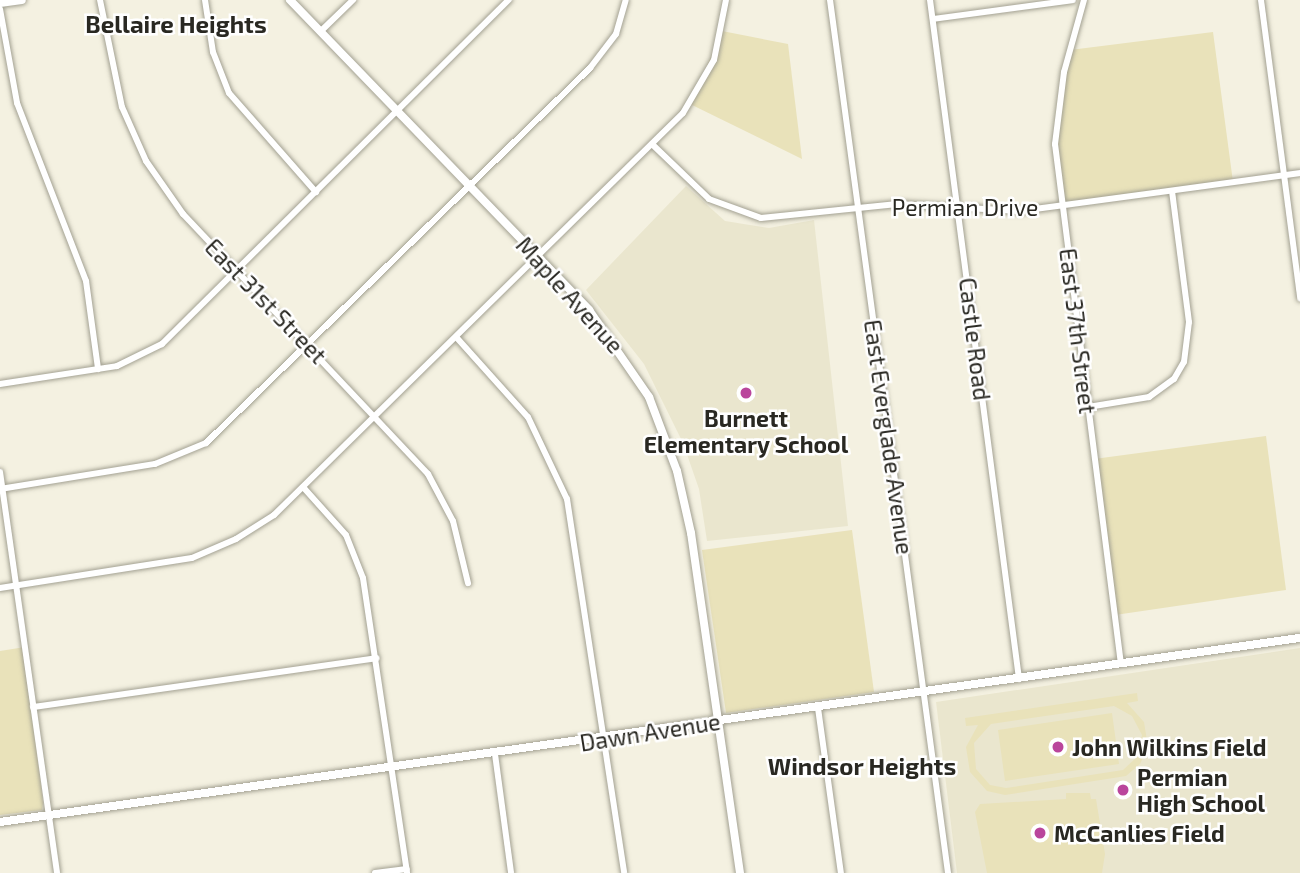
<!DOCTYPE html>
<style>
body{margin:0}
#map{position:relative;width:1300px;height:873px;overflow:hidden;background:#f4f1e1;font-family:"Exo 2",sans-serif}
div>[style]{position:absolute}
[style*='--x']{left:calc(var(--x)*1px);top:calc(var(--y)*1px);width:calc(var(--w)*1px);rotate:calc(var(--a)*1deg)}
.built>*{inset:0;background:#eae6ce}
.green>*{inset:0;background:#e9e2ba}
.roads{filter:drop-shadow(0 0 2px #a3a192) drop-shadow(0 0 2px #a3a192)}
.minor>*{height:6px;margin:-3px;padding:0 3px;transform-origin:3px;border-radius:3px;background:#fff}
.tertiary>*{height:8px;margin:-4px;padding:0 4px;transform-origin:4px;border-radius:4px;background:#fff}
.dots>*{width:19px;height:19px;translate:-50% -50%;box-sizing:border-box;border:4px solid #fff;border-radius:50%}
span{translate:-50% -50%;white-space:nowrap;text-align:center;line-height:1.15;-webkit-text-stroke:5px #fff;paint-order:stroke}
.street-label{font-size:23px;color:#292822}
.poi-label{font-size:23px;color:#292822;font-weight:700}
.left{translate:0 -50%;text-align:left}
.neighbourhood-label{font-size:24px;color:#292822;font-weight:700}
</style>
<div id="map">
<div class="built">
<div style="clip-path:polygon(686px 186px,725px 221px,769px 228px,814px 220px,848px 526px,707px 541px,699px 489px,683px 443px,644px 364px,586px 290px)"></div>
<div style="clip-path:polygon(1300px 648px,1300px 873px,957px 873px,936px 702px)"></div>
</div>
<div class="green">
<div style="clip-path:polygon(722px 31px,788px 44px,802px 159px,690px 104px)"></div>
<div style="clip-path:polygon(1213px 32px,1233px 182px,1061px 205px,1055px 144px,1056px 109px,1070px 50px)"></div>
<div style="clip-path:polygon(1266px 436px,1286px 590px,1115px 615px,1094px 459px)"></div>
<div style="clip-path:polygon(852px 530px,874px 692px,726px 713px,702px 550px)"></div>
<div style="clip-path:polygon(25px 647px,43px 803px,42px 810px,0 815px,0 651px)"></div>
<div style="clip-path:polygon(evenodd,1137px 693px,1138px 701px,1127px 703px,1144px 722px,1148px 747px,1140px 764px,1126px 776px,1005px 795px,987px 791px,970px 772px,966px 747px,978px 725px,966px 726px,965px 718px,1137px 693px,1114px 706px,1132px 716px,1142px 735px,1138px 756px,1123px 770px,1006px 788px,990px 785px,976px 769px,974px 743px,991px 724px,1114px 706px)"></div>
<div style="clip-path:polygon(1112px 713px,1119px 764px,1005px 781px,998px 730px)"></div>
<div style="clip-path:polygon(1066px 793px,1090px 793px,1091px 799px,1096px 799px,1105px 854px,1102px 873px,987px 873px,975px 812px,980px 804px,1066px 799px)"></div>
</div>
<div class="roads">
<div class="minor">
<div style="--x:100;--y:0;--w:109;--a:78.4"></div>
<div style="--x:122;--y:107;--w:59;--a:66"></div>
<div style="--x:146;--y:161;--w:65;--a:55.1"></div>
<div style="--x:183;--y:214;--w:357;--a:46.7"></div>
<div style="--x:428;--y:474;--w:53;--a:62"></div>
<div style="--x:453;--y:521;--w:64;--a:76.4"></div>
<div style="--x:205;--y:0;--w:53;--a:81.3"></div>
<div style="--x:213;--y:52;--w:44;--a:68.7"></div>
<div style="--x:229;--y:93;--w:132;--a:48.7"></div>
<div style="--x:830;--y:0;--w:881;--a:82.3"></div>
<div style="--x:930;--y:0;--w:685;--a:82.53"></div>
<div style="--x:1084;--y:0;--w:75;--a:105.5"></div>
<div style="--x:1064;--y:72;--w:73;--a:97.1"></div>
<div style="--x:1055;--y:144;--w:524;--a:82.77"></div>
<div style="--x:1261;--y:0;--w:301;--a:82.5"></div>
<div style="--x:0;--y:9;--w:96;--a:79.7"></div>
<div style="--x:17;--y:103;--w:191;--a:68.8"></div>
<div style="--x:86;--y:281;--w:89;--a:82.2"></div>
<div style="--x:933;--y:19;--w:141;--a:-7.7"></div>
<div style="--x:321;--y:31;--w:45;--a:-44.1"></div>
<div style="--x:654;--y:146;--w:76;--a:43.9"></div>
<div style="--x:709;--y:199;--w:55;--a:20.1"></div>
<div style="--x:761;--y:218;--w:137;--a:-5.9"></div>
<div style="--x:897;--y:204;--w:123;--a:3.3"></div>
<div style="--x:1020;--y:211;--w:283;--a:-7.7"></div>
<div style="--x:457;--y:338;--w:106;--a:48.1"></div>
<div style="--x:528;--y:417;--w:91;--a:64.6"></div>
<div style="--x:567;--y:499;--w:378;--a:81.3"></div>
<div style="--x:0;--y:384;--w:118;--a:-8.7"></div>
<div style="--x:117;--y:366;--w:50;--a:-26.1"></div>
<div style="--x:162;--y:344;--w:489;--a:-44.8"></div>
<div style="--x:1088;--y:407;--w:62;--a:-9.3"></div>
<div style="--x:1149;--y:397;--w:31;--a:-36"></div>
<div style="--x:1174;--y:379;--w:20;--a:-60"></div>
<div style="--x:1184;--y:362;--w:40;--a:-82.9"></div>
<div style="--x:1189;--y:322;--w:132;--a:-97.4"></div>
<div style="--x:0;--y:472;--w:405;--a:81.9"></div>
<div style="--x:303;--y:487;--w:64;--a:48.1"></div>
<div style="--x:346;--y:535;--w:46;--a:68.4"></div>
<div style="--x:363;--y:578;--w:298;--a:81.5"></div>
<div style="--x:0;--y:489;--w:157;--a:-9.2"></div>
<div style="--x:155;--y:464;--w:55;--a:-22.4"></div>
<div style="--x:206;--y:443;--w:537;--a:-44.32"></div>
<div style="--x:590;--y:68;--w:43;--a:-52.6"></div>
<div style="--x:616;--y:34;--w:35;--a:-74"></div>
<div style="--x:0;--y:588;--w:194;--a:-8.9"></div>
<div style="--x:192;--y:558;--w:48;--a:-23.4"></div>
<div style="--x:236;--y:539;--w:45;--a:-32.3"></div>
<div style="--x:274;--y:515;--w:573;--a:-44.51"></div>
<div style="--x:683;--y:113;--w:61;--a:-59.7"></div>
<div style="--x:714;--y:60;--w:61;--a:-78.7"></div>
<div style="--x:33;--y:707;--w:347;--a:-8.1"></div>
<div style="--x:818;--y:708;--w:167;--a:82.1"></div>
<div style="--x:495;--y:754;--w:120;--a:82.3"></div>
<div style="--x:375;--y:873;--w:32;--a:-7"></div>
</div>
<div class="tertiary">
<div style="--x:290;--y:0;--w:431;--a:46"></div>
<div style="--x:589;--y:310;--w:106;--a:55.4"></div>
<div style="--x:649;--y:397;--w:79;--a:69.3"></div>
<div style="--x:677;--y:471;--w:64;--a:77.3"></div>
<div style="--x:691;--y:533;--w:344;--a:81.8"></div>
<div style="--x:0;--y:3;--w:22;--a:-8"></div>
<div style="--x:0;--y:822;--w:1313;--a:-8.06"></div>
</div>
</div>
<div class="dots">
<div style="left:746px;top:393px;background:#ba459c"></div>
<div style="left:1058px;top:747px;background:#ba459c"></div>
<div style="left:1123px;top:790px;background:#ba459c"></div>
<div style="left:1040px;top:833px;background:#ba459c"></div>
</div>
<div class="street-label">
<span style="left:965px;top:207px">Permian Drive</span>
<span style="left:570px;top:295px;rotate:48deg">Maple Avenue</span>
<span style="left:266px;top:301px;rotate:46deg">East 31st Street</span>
<span style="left:1078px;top:331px;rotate:83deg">East 37th Street</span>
<span style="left:975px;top:339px;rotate:83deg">Castle Road</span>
<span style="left:889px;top:437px;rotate:82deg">East Everglade Avenue</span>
<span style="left:650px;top:732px;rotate:-9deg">Dawn Avenue</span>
</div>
<div class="poi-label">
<span style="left:746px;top:431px">Burnett<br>Elementary School</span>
<span class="left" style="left:1072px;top:747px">John Wilkins Field</span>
<span class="left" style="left:1137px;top:790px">Permian<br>High School</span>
<span class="left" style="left:1054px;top:833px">McCanlies Field</span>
</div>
<div class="neighbourhood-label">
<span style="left:176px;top:24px">Bellaire Heights</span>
<span style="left:862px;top:766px">Windsor Heights</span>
</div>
</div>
